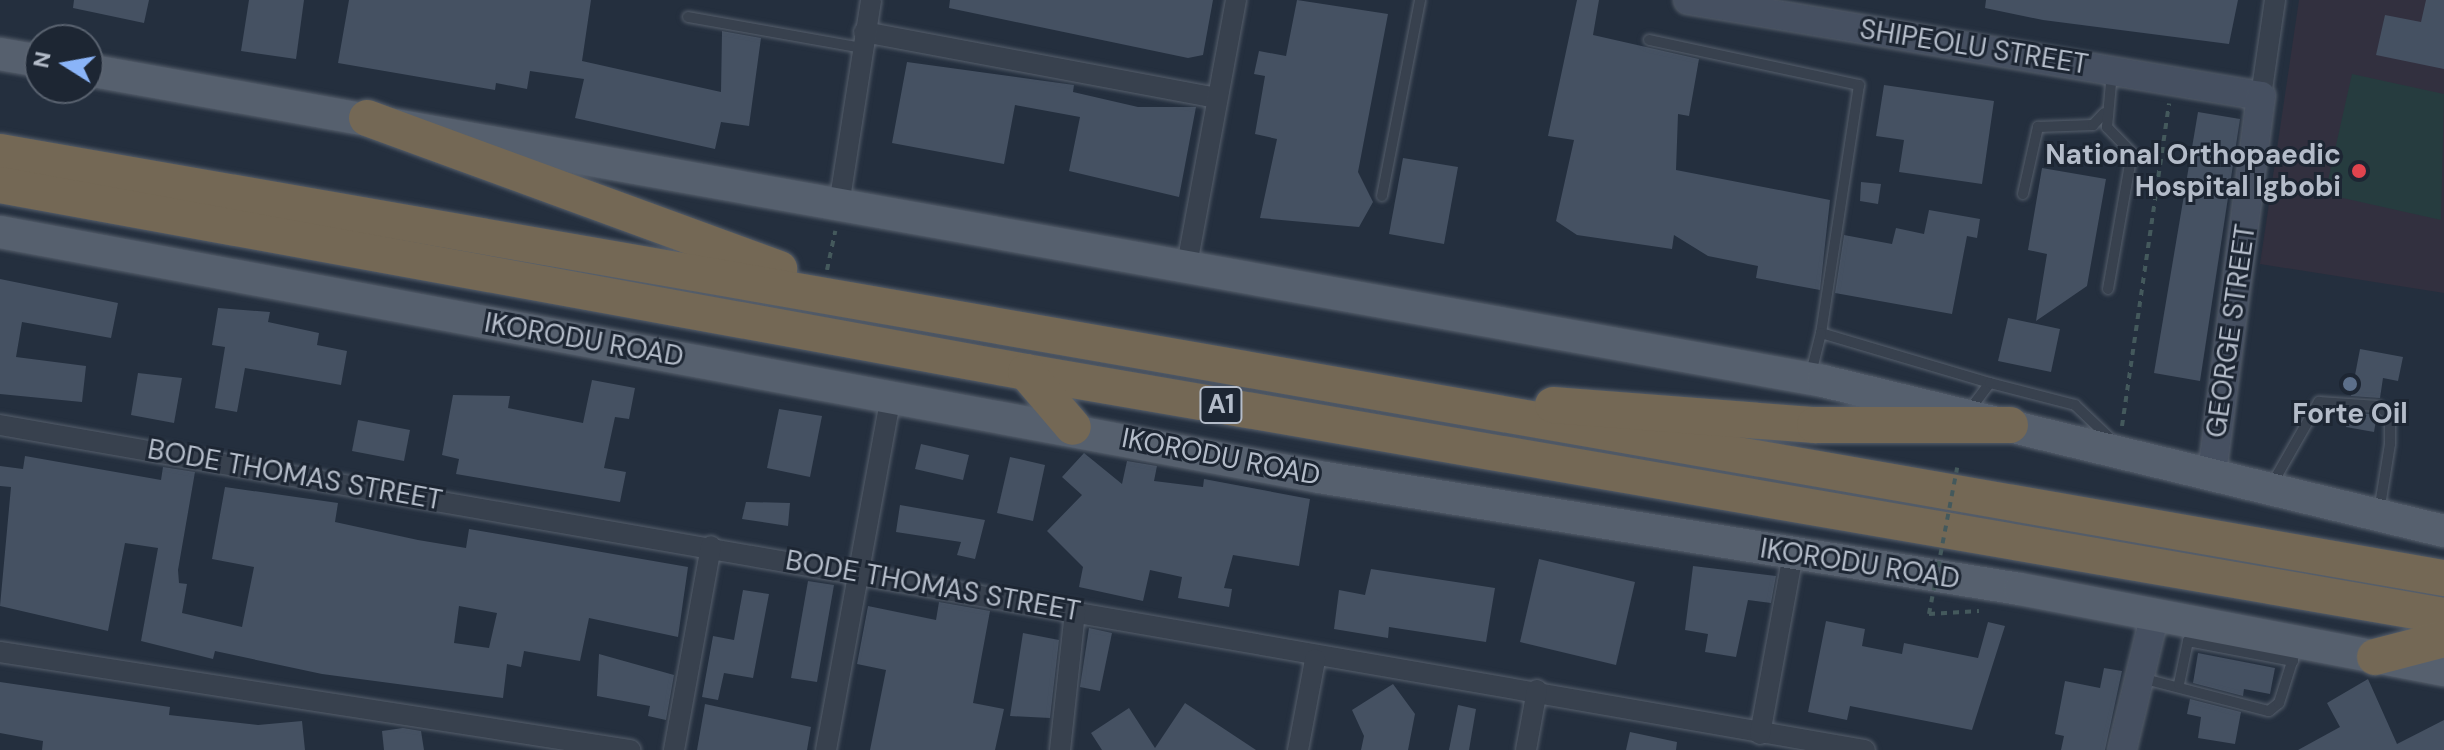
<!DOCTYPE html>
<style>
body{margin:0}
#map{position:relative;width:2444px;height:750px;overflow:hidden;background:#242f3e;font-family:"DM Sans",sans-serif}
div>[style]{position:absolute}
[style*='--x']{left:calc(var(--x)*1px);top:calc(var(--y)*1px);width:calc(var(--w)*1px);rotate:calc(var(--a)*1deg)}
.medical>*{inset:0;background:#32303f}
.green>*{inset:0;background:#263c3f}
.building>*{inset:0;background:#455162}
.path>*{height:4px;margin-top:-2px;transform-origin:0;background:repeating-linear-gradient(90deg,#44595c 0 6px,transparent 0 12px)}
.roads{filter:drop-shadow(0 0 2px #565f6c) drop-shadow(0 0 2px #565f6c)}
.lane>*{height:10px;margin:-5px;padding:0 5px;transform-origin:5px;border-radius:5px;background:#38414e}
.street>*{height:20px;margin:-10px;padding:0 10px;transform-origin:10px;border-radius:10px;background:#38414e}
.secondary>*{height:28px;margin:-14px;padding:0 14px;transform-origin:14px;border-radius:14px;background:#465061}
.primary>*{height:32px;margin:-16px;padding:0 16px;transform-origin:16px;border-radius:16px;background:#56606e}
.highway>*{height:36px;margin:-18px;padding:0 18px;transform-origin:18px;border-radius:18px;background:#746855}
.path-bridge>*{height:4px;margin-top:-2px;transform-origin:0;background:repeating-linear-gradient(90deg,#44595c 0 6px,transparent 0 12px)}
.dots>*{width:22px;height:22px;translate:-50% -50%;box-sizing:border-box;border:4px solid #1d2633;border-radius:50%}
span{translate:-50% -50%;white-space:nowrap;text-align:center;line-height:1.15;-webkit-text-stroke:6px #1d2633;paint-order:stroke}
.shield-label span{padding:2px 6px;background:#1d2633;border:2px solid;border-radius:6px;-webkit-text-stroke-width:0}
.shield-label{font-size:26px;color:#b4bcc9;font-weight:700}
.street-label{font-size:28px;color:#b4bcc9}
.poi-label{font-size:28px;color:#b4bcc9;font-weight:700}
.right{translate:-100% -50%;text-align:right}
.north{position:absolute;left:24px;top:24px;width:80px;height:80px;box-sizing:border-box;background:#1d2633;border:2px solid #59626f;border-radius:50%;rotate:281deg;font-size:22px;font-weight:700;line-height:32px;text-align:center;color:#b4bcc9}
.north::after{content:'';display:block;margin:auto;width:28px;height:36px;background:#8ab4f8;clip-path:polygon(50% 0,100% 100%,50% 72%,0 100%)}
</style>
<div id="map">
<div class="medical">
<div style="clip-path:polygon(2299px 0,2444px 0,2444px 293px,2260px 264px)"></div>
</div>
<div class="green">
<div style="clip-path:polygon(2352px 74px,2444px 94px,2441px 220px,2325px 194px)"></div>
</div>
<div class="building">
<div style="clip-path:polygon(74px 0,149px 0,144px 23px,73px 8px)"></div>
<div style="clip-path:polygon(249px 0,304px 0,296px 59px,241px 51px)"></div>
<div style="clip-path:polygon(349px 0,591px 0,582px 61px,721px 92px,722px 31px,761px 38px,749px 126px,721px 122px,715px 149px,575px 118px,584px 79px,530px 71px,527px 89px,496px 83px,495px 90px,338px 63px)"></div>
<div style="clip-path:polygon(950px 0,1213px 0,1203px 55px,1188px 58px,949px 8px)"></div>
<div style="clip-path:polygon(1297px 0,1388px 14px,1358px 172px,1373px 202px,1359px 227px,1260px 218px,1277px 139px,1255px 134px,1265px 76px,1254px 74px,1259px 51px,1286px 56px)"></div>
<div style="clip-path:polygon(1577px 0,1599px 0,1593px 35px,1699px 59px,1689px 116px,1678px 114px,1676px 170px,1830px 200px,1820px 290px,1756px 278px,1758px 266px,1708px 256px,1674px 235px,1672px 249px,1577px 235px,1556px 221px,1574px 140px,1548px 136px)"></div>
<div style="clip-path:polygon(1986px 0,2238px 0,2229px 44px,2043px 20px,1985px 8px)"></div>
<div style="clip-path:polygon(2426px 0,2444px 0,2444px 69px,2376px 55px,2385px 15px,2421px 22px)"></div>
<div style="clip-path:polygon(907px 62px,1074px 85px,1073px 92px,1138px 107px,1196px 107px,1179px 197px,1069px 171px,1080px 117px,1015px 105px,1004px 164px,892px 143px)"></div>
<div style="clip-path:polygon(1884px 85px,1994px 101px,1982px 184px,1899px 172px,1904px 140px,1876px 136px)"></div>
<div style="clip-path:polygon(2198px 112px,2240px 119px,2200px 381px,2154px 373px)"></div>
<div style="clip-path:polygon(1403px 158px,1458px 167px,1444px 244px,1389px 234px)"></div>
<div style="clip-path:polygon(2042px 168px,2106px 179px,2087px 286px,2036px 321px,2047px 254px,2028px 250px)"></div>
<div style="clip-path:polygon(1861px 182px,1881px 184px,1878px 204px,1860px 201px)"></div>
<div style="clip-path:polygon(1929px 210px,1980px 219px,1977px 238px,1967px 236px,1952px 314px,1835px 293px,1844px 235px,1892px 244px,1896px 228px,1924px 234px)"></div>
<div style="clip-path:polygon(0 279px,118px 303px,111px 338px,22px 322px,16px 357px,86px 366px,82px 402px,0 394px)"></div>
<div style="clip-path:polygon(218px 308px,270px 312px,268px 322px,319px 333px,317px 345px,347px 351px,341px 385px,245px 368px,237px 412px,215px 408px,225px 347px,212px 345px)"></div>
<div style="clip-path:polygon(2008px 318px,2060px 329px,2051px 372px,1998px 361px)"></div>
<div style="clip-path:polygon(2360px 349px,2403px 357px,2398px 381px,2383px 378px,2380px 398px,2351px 396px)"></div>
<div style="clip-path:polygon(138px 373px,182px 378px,174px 423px,131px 415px)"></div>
<div style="clip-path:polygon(592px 380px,635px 388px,629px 419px,615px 417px,604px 468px,626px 472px,620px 502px,456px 474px,459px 459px,442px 455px,453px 395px,510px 396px,508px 408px,583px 423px)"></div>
<div style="clip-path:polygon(779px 409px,822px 416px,810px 477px,767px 468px)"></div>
<div style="clip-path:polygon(2349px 412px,2377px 415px,2374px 432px,2346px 427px)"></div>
<div style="clip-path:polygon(358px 420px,410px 430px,404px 461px,352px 451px)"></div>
<div style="clip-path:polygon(921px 444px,969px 455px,963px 480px,915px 469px)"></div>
<div style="clip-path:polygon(1084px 453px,1122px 484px,1127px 461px,1157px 466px,1154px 481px,1203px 487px,1204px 479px,1310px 499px,1299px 566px,1233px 555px,1224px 588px,1232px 589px,1229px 607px,1178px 598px,1182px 577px,1150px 570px,1143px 601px,1079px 587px,1083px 567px,1047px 531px,1082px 495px,1062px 477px)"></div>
<div style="clip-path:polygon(evenodd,25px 456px,161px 480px,163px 467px,195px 472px,178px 570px,179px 583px,187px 584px,182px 613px,242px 627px,254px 567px,212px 559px,225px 487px,338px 503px,335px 522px,418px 540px,466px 548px,469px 529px,688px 567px,678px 637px,589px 618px,580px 661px,524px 651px,521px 667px,507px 664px,503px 698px,322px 674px,215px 651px,213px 659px,141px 641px,158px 548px,125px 543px,108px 631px,0 606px,11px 487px,0 486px,0 466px,23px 469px,25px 456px,459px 606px,497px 613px,489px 648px,454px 643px,459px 606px)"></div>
<div style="clip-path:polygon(1010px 457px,1045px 465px,1033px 521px,997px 513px)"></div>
<div style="clip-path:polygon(746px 502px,790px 503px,788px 526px,742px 519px)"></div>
<div style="clip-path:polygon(900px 505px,985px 520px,975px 559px,957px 555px,961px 542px,896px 532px)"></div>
<div style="clip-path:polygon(1539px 559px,1635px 582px,1616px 665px,1520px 642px)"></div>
<div style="clip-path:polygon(1693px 566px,1776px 576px,1771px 603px,1748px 600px,1736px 657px,1705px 652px,1708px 634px,1685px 630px)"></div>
<div style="clip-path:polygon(1371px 569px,1495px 588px,1486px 642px,1389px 627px,1388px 638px,1334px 629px,1339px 590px,1365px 595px)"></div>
<div style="clip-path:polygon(808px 581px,834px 585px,817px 682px,791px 678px)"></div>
<div style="clip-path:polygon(743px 590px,769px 594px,753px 678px,724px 673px,718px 700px,702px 697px,713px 636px,734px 640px)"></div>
<div style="clip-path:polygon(939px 602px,990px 611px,973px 703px,1004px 709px,995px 750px,870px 750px,886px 670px,857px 664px,868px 606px,936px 620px)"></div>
<div style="clip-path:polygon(1826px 621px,1865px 629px,1862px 646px,1902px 654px,1904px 643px,1978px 658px,1988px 622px,2005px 626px,1972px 730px,1850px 706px,1847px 720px,1808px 712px)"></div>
<div style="clip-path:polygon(1089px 628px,1112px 633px,1100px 691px,1080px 687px)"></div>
<div style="clip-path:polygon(1023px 633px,1059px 640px,1050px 718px,1010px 716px)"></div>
<div style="clip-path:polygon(2198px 653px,2275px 668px,2270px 694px,2244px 689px,2243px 696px,2193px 683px)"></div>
<div style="clip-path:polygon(599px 654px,674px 675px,666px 720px,648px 716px,650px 706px,597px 696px)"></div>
<div style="clip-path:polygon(2104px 668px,2122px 671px,2105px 750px,2061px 750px,2064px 736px,2055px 734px,2065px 681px,2100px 688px)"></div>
<div style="clip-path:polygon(2368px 679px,2397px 744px,2444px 720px,2444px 750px,2298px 750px,2340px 727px,2327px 703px)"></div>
<div style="clip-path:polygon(0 682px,170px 707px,169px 715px,258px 725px,302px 721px,305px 750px,42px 750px,43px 741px,0 733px)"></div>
<div style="clip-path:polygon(1393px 684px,1415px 714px,1408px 750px,1361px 750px,1364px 736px,1352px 710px)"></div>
<div style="clip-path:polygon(2190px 699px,2241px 712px,2235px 744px,2198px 738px,2201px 717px,2187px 714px)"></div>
<div style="clip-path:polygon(1185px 703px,1256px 750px,1102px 750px,1091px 733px,1129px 708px,1155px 748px)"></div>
<div style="clip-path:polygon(705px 704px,811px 727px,807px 750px,697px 750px)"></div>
<div style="clip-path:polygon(1458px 705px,1476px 709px,1469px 750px,1449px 750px)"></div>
<div style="clip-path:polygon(403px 728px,421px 731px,424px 750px,384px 750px,382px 731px)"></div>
<div style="clip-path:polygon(1630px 732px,1677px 742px,1676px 750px,1626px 750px)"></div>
</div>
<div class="path">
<div style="--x:827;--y:270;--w:40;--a:-78"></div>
<div style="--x:2122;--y:426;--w:326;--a:-81.7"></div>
<div style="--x:1929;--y:614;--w:50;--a:-3.4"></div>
</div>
<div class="roads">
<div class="lane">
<div style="--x:688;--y:17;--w:177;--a:10.1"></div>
<div style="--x:1649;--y:40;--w:215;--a:12.1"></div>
<div style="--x:1859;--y:85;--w:251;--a:98.7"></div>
<div style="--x:1821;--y:333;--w:176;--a:16.5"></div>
<div style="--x:2023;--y:194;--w:69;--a:-77.4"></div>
<div style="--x:2038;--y:127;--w:55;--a:-2.1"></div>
<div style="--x:2093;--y:125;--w:16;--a:-47"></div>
<div style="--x:1382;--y:196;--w:200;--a:-79"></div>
<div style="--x:2108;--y:289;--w:138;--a:-80"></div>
<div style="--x:2132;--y:153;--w:36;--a:-134"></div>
<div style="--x:2107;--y:127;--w:55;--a:-84.8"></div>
<div style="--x:1811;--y:373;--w:41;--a:-76"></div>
<div style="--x:1968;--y:412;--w:36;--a:-53"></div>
<div style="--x:1990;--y:383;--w:88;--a:14.5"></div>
<div style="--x:2075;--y:405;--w:55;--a:43.5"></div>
<div style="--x:2271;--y:486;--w:97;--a:-60.3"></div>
<div style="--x:2319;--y:402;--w:59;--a:3.9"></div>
<div style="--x:2378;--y:406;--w:15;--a:37"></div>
<div style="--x:2390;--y:415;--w:29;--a:90"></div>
<div style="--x:2390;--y:444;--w:69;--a:99.2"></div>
<div style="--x:2141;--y:678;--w:132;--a:14.5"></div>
<div style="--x:2269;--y:711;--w:13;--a:-39"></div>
<div style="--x:2279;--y:703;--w:60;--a:-72.5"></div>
<div style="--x:2179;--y:684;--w:44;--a:-78.2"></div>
<div style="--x:2188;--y:641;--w:107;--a:10.8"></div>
</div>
<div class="street">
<div style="--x:864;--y:32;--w:359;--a:10.6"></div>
<div style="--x:2261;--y:96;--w:97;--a:-81.7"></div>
<div style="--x:839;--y:205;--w:207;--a:-81.1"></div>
<div style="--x:1186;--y:270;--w:275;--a:-79.5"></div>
<div style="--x:0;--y:425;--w:1893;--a:9.89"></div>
<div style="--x:0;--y:652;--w:638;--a:8.84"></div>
<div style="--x:1760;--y:734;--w:183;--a:-79.6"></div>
<div style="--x:674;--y:750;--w:207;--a:-79.7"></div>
<div style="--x:826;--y:750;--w:360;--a:-79.6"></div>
<div style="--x:1060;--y:750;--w:140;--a:-83.8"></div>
<div style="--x:1298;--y:750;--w:92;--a:-79.3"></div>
<div style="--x:1526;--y:750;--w:61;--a:-79.6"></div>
</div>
<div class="secondary">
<div style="--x:1688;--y:0;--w:581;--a:9.51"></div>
<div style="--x:2261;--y:96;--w:379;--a:97.4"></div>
<div style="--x:2122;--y:750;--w:136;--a:-76.4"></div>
</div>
<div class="primary">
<div style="--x:0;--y:54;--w:41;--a:9.9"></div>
<div style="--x:88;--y:70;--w:1763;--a:10.16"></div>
<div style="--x:1823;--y:381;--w:639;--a:13.58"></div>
<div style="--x:0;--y:232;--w:1342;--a:10.52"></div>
<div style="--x:1319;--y:477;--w:710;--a:9.08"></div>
<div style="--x:2020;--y:589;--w:432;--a:10.8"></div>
</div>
<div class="highway">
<div style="--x:367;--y:118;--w:439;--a:20.1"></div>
<div style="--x:0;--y:152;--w:2481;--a:9.89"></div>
<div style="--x:0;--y:185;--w:1043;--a:10.33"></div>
<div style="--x:1026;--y:372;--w:1439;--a:9.76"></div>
<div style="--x:1026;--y:372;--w:72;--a:49.5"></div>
<div style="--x:1553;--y:405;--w:263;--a:4.4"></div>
<div style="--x:1815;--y:425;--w:195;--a:0"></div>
<div style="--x:2375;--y:657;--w:71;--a:-14.6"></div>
</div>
</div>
<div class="path-bridge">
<div style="--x:1929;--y:614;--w:149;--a:-79.1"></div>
</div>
<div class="dots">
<div style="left:2359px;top:171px;background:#e0444e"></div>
<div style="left:2350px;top:384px;background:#5c6f8a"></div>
</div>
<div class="shield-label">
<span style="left:1221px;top:405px">A1</span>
</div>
<div class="street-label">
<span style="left:1974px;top:47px;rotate:9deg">SHIPEOLU STREET</span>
<span style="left:2231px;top:331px;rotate:-82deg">GEORGE STREET</span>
<span style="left:584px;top:340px;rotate:10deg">IKORODU ROAD</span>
<span style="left:1221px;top:457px;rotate:11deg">IKORODU ROAD</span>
<span style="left:295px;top:475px;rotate:10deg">BODE THOMAS STREET</span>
<span style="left:1860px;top:564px;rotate:9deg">IKORODU ROAD</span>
<span style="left:933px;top:586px;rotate:10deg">BODE THOMAS STREET</span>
</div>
<div class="poi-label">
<span class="right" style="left:2341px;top:171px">National Orthopaedic<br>Hospital Igbobi</span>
<span style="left:2350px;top:414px">Forte Oil</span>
</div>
<div class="north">N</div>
</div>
